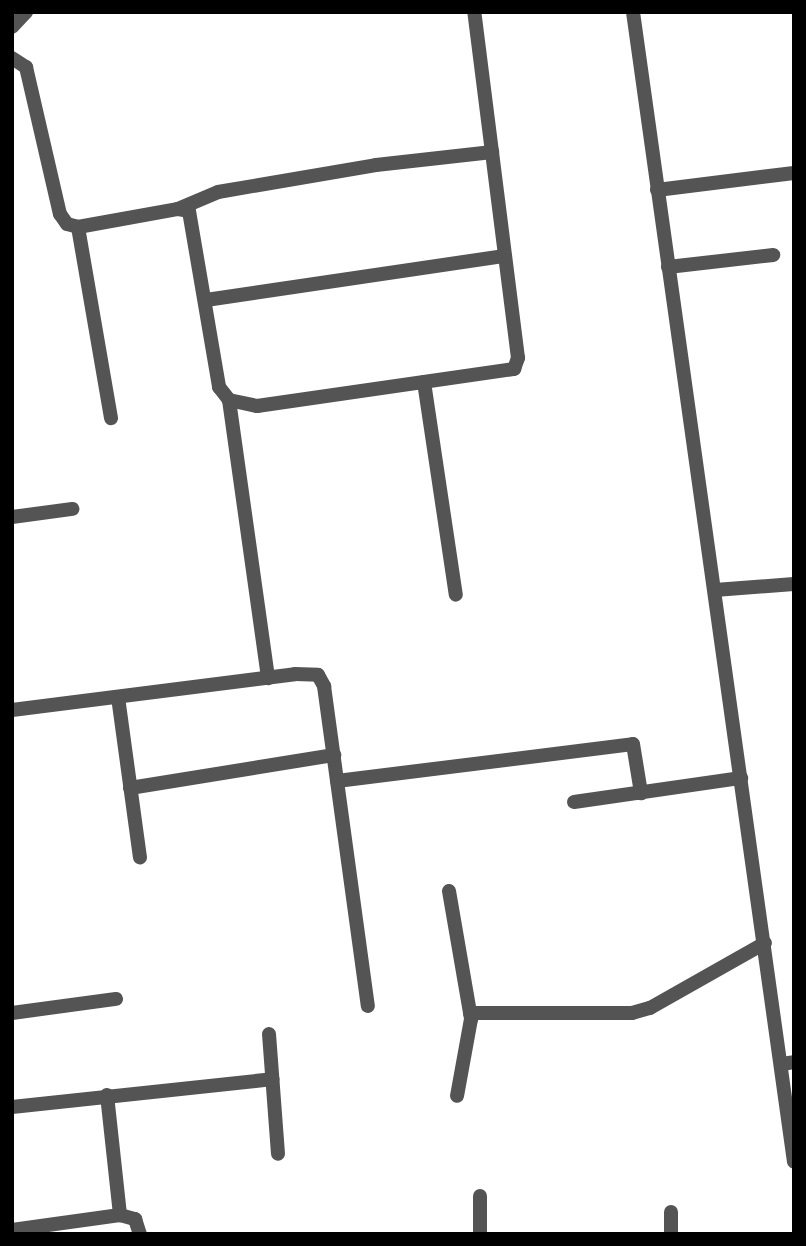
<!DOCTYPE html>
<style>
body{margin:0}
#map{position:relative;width:806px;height:1246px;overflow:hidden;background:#fff;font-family:Inter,sans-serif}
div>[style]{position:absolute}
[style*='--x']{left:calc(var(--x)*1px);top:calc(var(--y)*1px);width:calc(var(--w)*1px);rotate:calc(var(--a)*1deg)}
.minor>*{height:14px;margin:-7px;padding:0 7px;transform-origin:7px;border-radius:7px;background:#545454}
.tertiary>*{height:14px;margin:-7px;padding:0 7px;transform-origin:7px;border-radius:7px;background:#545454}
span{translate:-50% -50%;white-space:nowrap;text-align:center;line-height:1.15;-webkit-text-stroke:7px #fff;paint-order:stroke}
.frame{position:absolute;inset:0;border:14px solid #000;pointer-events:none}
</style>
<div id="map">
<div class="minor">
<div style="--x:12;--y:58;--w:17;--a:33"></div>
<div style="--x:26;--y:67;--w:151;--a:77"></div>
<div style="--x:60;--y:214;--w:12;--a:55"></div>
<div style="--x:67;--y:224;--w:11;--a:15"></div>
<div style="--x:78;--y:227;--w:102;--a:-10.2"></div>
<div style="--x:178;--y:209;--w:11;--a:10"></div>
<div style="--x:189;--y:211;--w:179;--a:80.3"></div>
<div style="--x:219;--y:387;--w:16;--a:52"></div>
<div style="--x:229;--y:400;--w:29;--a:12"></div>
<div style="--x:257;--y:406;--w:260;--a:-8.2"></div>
<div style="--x:514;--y:369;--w:12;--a:-70"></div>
<div style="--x:518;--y:358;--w:349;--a:-97.2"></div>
<div style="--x:657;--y:190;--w:138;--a:-7.1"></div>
<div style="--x:178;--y:209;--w:43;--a:-23"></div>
<div style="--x:218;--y:192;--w:160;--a:-9.7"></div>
<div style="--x:376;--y:165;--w:117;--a:-6.4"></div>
<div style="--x:78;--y:227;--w:194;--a:80.2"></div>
<div style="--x:668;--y:267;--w:106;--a:-6.5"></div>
<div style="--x:206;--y:300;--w:302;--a:-8.4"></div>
<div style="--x:424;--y:382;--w:215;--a:81.5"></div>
<div style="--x:229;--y:400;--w:281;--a:82"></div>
<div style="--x:12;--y:517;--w:61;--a:-7.6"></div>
<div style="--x:715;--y:590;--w:79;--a:-4.3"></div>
<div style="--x:118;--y:697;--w:162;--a:82.2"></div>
<div style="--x:12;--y:710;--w:285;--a:-7.2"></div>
<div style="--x:295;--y:674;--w:23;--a:2"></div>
<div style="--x:318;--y:675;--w:13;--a:61"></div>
<div style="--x:324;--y:686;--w:323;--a:82.2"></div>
<div style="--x:337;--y:781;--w:298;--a:-7.1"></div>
<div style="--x:633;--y:744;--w:50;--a:80.7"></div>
<div style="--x:130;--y:788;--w:207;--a:-9.2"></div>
<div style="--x:574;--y:802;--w:169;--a:-8.2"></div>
<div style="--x:449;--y:891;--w:130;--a:80.2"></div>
<div style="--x:471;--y:1019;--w:78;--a:100.3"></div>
<div style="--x:12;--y:1013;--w:105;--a:-7.7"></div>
<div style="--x:470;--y:1013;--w:162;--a:0"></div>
<div style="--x:632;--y:1013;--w:19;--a:-16"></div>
<div style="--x:650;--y:1008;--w:132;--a:-29.5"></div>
<div style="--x:269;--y:1034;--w:120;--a:85.7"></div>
<div style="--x:782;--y:1064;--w:12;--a:-9"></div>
<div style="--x:107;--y:1095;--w:121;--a:83.8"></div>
<div style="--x:12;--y:1107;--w:262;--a:-6.1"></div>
<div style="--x:480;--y:1196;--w:38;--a:90"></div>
<div style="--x:12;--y:1230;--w:109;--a:-7.9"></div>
<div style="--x:120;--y:1215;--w:16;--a:15"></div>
<div style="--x:135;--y:1219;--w:16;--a:72"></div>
<div style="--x:671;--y:1234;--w:22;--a:-90"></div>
</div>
<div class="tertiary">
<div style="--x:633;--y:12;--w:1161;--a:82.03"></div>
<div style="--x:12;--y:27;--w:21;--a:-47"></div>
</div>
<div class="frame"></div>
</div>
